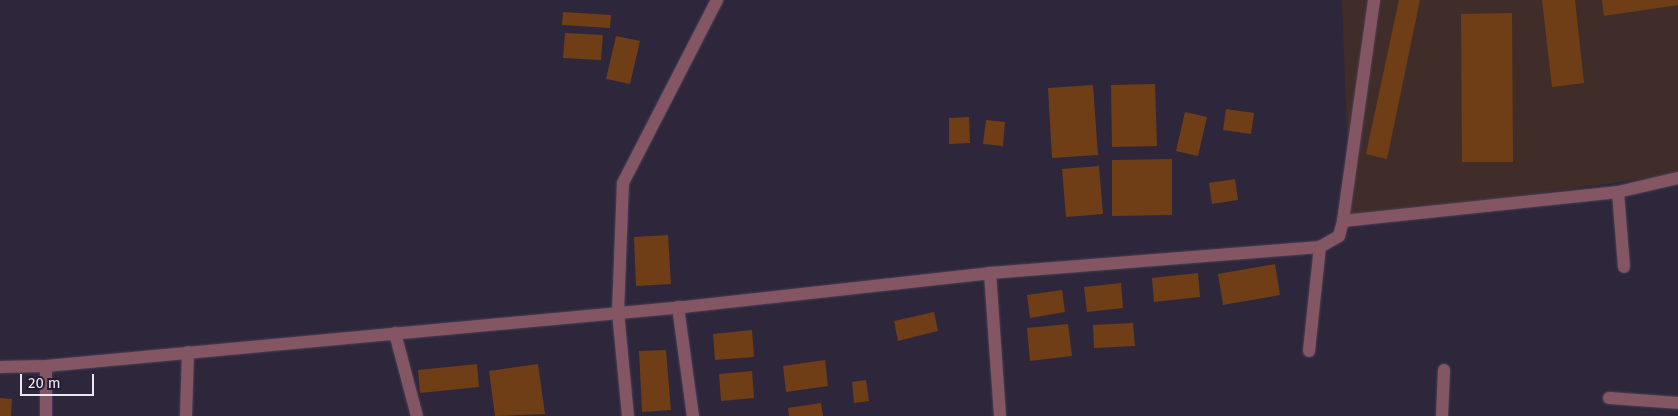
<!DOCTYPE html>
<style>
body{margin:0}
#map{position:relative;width:1678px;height:416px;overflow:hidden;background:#2e263b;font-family:"Fira Sans",sans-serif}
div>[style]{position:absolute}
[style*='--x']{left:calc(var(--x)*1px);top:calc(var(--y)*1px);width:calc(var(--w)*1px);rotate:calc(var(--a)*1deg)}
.education>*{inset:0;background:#402d29}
.building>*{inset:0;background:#6f3e17}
.roads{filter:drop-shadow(0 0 1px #484155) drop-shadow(0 0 1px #484155)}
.minor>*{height:12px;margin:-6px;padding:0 6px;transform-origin:6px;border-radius:6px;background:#845563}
span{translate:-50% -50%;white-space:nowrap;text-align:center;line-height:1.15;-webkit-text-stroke:5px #241d31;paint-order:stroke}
.scale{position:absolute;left:20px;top:374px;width:74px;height:22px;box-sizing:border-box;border:2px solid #eae6f4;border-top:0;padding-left:6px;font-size:15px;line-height:18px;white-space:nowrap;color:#eae6f4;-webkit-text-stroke:4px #241d31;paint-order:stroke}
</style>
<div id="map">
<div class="education">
<div style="clip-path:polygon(1342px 0,1678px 0,1678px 174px,1350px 220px)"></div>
</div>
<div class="building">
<div style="clip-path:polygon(1399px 0,1420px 0,1387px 159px,1366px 154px)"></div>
<div style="clip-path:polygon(1542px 0,1575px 0,1584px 83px,1552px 87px)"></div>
<div style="clip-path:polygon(1602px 0,1678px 0,1678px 5px,1604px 16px)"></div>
<div style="clip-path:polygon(563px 12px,611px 15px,610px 28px,562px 25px)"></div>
<div style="clip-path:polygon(1512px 13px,1513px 162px,1462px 162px,1461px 14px)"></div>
<div style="clip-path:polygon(565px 33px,603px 35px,601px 60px,563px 58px)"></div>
<div style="clip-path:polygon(616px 36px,640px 41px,630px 84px,606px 79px)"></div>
<div style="clip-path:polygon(1155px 84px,1157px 146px,1112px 147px,1111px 85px)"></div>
<div style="clip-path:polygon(1093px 85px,1098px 155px,1052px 158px,1048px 88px)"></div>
<div style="clip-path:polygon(1226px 109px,1254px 113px,1251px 134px,1223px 130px)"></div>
<div style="clip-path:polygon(1185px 112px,1207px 117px,1198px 156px,1176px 151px)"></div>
<div style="clip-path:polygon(969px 117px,970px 143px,949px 144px,949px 118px)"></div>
<div style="clip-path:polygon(986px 120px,1005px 122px,1003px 146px,983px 144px)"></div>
<div style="clip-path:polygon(1172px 159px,1172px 215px,1112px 216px,1112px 160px)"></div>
<div style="clip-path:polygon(1099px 166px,1103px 214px,1066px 217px,1062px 169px)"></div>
<div style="clip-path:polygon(1235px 179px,1238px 200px,1212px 204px,1209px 183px)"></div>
<div style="clip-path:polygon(668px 235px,671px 284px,636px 286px,634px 237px)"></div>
<div style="clip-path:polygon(1275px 264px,1280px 295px,1223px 305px,1218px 274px)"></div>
<div style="clip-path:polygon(1198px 273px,1200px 297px,1154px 302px,1152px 278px)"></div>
<div style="clip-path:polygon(1121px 283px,1123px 308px,1087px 312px,1084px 287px)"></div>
<div style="clip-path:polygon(1062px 290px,1065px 312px,1030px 318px,1027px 295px)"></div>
<div style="clip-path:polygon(934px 312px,938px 331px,898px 341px,894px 321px)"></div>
<div style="clip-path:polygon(1133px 323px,1135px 346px,1094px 348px,1093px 325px)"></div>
<div style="clip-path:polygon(1068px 324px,1072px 356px,1030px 361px,1027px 328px)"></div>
<div style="clip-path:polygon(752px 330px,754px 357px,715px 360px,713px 334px)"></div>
<div style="clip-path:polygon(666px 350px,671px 410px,642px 412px,639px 351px)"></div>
<div style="clip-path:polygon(825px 360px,828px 386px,786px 392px,783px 366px)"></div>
<div style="clip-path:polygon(477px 364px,479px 387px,420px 393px,418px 370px)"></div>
<div style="clip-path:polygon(538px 364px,545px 414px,495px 416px,489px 371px)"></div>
<div style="clip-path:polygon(752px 371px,754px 398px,721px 401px,719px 374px)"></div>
<div style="clip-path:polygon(866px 380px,869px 401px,854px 403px,852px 382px)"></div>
<div style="clip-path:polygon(0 398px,12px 399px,11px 416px,0 416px)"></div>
<div style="clip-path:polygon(821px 403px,823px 416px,789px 416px,788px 408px)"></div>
</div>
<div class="roads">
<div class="minor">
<div style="--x:1618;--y:192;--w:75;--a:85.4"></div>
<div style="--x:1343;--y:221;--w:223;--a:-82"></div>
<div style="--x:990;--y:273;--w:143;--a:86"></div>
<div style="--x:678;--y:307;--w:110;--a:82.2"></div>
<div style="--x:395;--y:333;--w:86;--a:75.2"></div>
<div style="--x:1309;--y:351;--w:105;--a:-84"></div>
<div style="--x:0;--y:367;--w:46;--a:-1.2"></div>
<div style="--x:46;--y:366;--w:641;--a:-5.28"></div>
<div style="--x:684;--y:307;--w:308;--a:-6.3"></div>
<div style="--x:990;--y:273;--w:331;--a:-4.5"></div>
<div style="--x:1320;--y:247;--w:22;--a:-30"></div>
<div style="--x:1339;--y:236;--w:16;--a:-75"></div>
<div style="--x:1343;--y:221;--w:277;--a:-6"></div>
<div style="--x:1618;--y:192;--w:62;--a:-13.1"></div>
<div style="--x:1609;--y:398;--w:69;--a:4.1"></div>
<div style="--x:46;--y:416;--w:50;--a:-90"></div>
<div style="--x:186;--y:416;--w:64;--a:-88.2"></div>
<div style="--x:628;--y:416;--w:104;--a:-95.5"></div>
<div style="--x:618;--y:312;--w:129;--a:-87.8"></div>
<div style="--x:623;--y:183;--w:206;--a:-62.8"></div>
<div style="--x:1442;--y:416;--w:46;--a:-87.5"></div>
</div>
</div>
<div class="scale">20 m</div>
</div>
